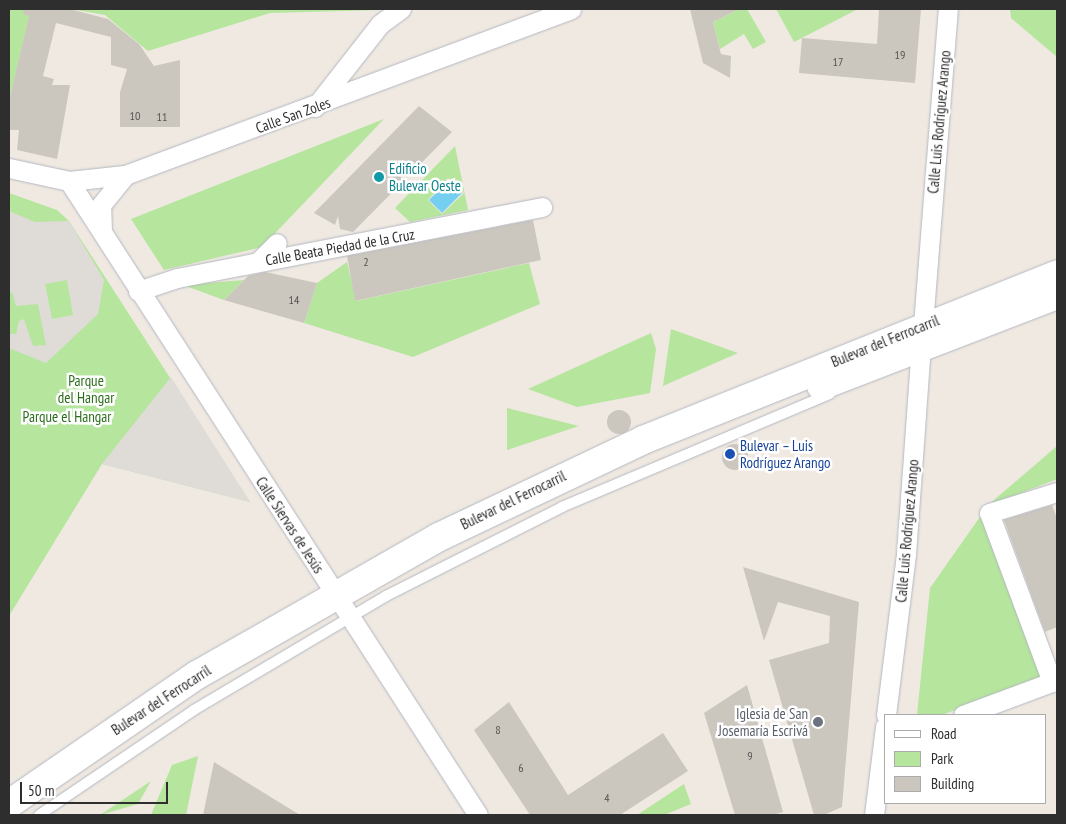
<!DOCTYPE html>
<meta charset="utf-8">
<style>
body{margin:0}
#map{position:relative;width:1066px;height:824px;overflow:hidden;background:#efe9e1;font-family:"PT Sans Narrow",sans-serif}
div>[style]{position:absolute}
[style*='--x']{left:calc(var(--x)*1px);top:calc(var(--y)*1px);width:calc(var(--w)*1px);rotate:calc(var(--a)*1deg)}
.green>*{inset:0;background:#b6e59e}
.plaza>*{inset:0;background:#dfdcd8}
.water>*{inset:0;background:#75cff0}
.building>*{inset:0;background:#cbc7bf}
.round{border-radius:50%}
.roads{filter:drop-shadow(0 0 1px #b4b7c1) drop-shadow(0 0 1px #b4b7c1)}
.service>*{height:10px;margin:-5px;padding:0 5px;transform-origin:5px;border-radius:5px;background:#fff}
.minor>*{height:19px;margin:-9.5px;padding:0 9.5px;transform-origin:9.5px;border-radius:9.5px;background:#fff}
.secondary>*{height:28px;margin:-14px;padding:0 14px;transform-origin:14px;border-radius:14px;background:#fff}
.dots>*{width:14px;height:14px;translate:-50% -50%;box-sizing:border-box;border:2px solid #fff;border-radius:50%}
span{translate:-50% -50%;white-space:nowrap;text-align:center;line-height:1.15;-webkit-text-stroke:5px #fff;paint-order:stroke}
.number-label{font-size:12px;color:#555452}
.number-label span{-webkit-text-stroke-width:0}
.street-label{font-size:15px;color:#2e2e2e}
.culture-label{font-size:15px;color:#0d838f}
.left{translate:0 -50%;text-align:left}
.park-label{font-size:15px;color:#2c6e1b}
.transit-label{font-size:15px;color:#164399}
.worship-label{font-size:15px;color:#5b616d}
.right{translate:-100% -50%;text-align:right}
.frame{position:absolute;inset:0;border:10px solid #2e2e2e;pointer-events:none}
.legend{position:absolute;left:884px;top:714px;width:162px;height:90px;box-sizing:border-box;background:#fff;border:1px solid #ababab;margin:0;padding:6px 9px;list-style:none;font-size:15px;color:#2e2e2e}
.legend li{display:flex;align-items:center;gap:10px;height:25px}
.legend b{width:25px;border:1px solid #ababab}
.scale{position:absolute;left:20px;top:782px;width:148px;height:22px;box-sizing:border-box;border:2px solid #2e2e2e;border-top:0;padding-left:6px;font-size:15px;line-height:18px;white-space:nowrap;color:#2e2e2e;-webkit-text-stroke:4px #fff;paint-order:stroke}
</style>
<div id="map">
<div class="green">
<div style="clip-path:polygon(9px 9px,31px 9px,9px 101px)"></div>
<div style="clip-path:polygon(70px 9px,417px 9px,270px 13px,148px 51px,105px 15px)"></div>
<div style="clip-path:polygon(739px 9px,747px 9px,766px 42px,753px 49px,744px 34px,720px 49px,713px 22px)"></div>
<div style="clip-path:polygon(776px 9px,858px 9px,794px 42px)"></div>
<div style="clip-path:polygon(1010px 9px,1057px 9px,1057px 57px,1011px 18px)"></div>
<div style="clip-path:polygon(384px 119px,262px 247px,164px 270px,131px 219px)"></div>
<div style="clip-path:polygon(evenodd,455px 146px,468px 210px,410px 222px,395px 208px,455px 146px,448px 178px,464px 193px,442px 214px,428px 200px,448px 178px)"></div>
<div style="clip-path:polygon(9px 193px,57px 210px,69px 221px,250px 502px,102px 464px,9px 616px)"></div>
<div style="clip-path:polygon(347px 262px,356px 301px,529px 263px,540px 304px,413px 357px,304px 323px,317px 283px)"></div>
<div style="clip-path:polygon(244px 280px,224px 300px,183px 285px)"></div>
<div style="clip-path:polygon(671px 329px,738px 353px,663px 386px)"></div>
<div style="clip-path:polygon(651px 333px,656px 349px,650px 393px,577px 407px,528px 389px)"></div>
<div style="clip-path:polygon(507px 408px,579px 426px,507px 450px)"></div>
<div style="clip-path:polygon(1057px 446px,1057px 479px,990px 505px,994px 500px)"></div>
<div style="clip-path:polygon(982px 514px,1043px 677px,942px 715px,917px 715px,930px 588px)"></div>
<div style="clip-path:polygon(198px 756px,186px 815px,151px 815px,172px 765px)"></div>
<div style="clip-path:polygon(151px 781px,138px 804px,100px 815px)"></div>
<div style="clip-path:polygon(684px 784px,691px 804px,664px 815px,637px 815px)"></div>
</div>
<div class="plaza">
<div style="clip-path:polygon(evenodd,9px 211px,35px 222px,69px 221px,104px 280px,98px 314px,46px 363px,9px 348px,9px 334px,16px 334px,19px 321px,24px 319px,33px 346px,46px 345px,38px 304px,16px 306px,12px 292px,9px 293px,9px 211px,67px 280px,73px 315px,52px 319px,45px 284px,67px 280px)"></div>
<div style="clip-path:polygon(171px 377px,250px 502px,102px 464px)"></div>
</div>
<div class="water">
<div style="clip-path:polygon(449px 180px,462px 193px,442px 213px,429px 200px)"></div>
</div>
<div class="building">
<div style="clip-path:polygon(24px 9px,70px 9px,108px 19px,139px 44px,154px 66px,180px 60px,180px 127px,120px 127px,120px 92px,127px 69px,111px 65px,111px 37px,56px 23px,43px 76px,54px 79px,52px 85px,70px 85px,57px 159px,17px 150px,19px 130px,9px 130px,9px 101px,29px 16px,23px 14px)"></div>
<div style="clip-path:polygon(690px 9px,739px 9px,713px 22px,721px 54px,731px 56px,730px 78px,703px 63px)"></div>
<div style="clip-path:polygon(879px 9px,921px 9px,915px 83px,799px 73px,802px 38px,877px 44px)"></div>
<div style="clip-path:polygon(419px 106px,452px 132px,353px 232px,340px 229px,338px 216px,335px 225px,314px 213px)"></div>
<div style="clip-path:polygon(533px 220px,541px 260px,355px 301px,347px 256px)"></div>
<div style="clip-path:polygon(265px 272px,317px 283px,304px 323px,224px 300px,248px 276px)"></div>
<div class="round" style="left:607px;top:410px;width:24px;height:24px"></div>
<div class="round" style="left:722px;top:444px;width:26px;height:26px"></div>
<div style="clip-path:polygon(1052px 505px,1057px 518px,1057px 627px,1045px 632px,1004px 520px)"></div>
<div style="clip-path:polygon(743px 567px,859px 602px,842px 807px,824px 815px,814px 815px,769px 660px,829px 643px,830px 616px,778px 602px,764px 641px)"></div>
<div style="clip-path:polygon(747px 685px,783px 812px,772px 815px,735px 815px,704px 713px)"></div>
<div style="clip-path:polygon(509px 702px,568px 795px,663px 733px,688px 771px,620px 815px,530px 815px,474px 730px)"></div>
<div style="clip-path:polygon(214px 762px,300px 815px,203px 815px)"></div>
</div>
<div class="roads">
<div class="service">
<div style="--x:39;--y:815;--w:187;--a:-34.1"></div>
<div style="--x:194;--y:710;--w:223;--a:-30.7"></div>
<div style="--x:386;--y:596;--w:197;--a:-26.8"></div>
<div style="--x:562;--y:507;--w:291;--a:-22.9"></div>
</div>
<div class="minor">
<div style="--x:315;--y:107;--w:105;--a:-51.9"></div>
<div style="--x:380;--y:24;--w:26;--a:-36"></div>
<div style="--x:9;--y:168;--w:61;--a:12.2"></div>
<div style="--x:69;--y:181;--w:56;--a:-6.1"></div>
<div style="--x:125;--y:175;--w:476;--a:-20.4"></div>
<div style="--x:69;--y:181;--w:754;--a:57.17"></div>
<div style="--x:102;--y:231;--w:26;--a:-92"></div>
<div style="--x:101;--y:205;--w:38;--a:-51"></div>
<div style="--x:259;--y:261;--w:25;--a:-45"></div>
<div style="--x:138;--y:291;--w:41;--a:-18.4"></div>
<div style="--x:177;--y:278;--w:372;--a:-11"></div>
<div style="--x:923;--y:325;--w:317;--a:-85.5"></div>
<div style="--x:1052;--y:682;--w:180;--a:-110.4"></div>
<div style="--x:989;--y:513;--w:71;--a:-17.2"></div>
<div style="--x:886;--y:715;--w:162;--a:-82.9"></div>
<div style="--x:906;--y:554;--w:208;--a:-85.9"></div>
<div style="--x:963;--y:715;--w:100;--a:-20.4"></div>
<div style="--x:874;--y:815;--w:89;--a:-82.9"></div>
</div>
<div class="secondary">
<div style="--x:821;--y:386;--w:253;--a:-21.1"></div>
<div style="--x:9;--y:804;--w:228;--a:-34.5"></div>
<div style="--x:197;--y:675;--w:279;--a:-29.7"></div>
<div style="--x:439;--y:537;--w:226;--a:-25.4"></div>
<div style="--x:643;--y:440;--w:446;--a:-21.8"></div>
</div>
</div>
<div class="dots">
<div style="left:379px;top:177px;background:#0f9aa8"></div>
<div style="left:730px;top:454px;background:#1a4fb4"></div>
<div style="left:818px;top:722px;background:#6b7280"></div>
</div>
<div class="number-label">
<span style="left:900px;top:55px">19</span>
<span style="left:838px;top:62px">17</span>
<span style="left:135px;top:116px">10</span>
<span style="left:162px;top:117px">11</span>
<span style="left:366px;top:262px">2</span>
<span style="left:294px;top:300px">14</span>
<span style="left:498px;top:730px">8</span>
<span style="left:750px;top:756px">9</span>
<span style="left:521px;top:768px">6</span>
<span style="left:607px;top:798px">4</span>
</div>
<div class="street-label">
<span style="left:293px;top:115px;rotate:-20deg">Calle San Zoles</span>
<span style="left:939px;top:122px;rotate:-85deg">Calle Luis Rodríguez Arango</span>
<span style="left:340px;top:247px;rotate:-10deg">Calle Beata Piedad de la Cruz</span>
<span style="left:885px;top:341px;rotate:-22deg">Bulevar del Ferrocarril</span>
<span style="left:513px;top:500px;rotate:-26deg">Bulevar del Ferrocarril</span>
<span style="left:290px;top:525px;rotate:57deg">Calle Siervas de Jesús</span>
<span style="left:907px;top:531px;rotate:-85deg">Calle Luis Rodríguez Arango</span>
<span style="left:161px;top:700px;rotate:-33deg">Bulevar del Ferrocarril</span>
</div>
<div class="culture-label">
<span class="left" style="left:389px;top:177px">Edificio<br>Bulevar Oeste</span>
</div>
<div class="park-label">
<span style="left:86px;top:389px">Parque<br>del Hangar</span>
<span style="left:67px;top:417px">Parque el Hangar</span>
</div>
<div class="transit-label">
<span class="left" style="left:740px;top:454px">Bulevar – Luis<br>Rodríguez Arango</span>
</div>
<div class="worship-label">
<span class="right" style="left:808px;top:722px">Iglesia de San<br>Josemaría Escrivá</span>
</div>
<div class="frame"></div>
<ul class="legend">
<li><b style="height:6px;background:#fff"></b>Road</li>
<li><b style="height:14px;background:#b6e59e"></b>Park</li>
<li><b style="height:14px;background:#cbc7bf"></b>Building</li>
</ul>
<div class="scale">50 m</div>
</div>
